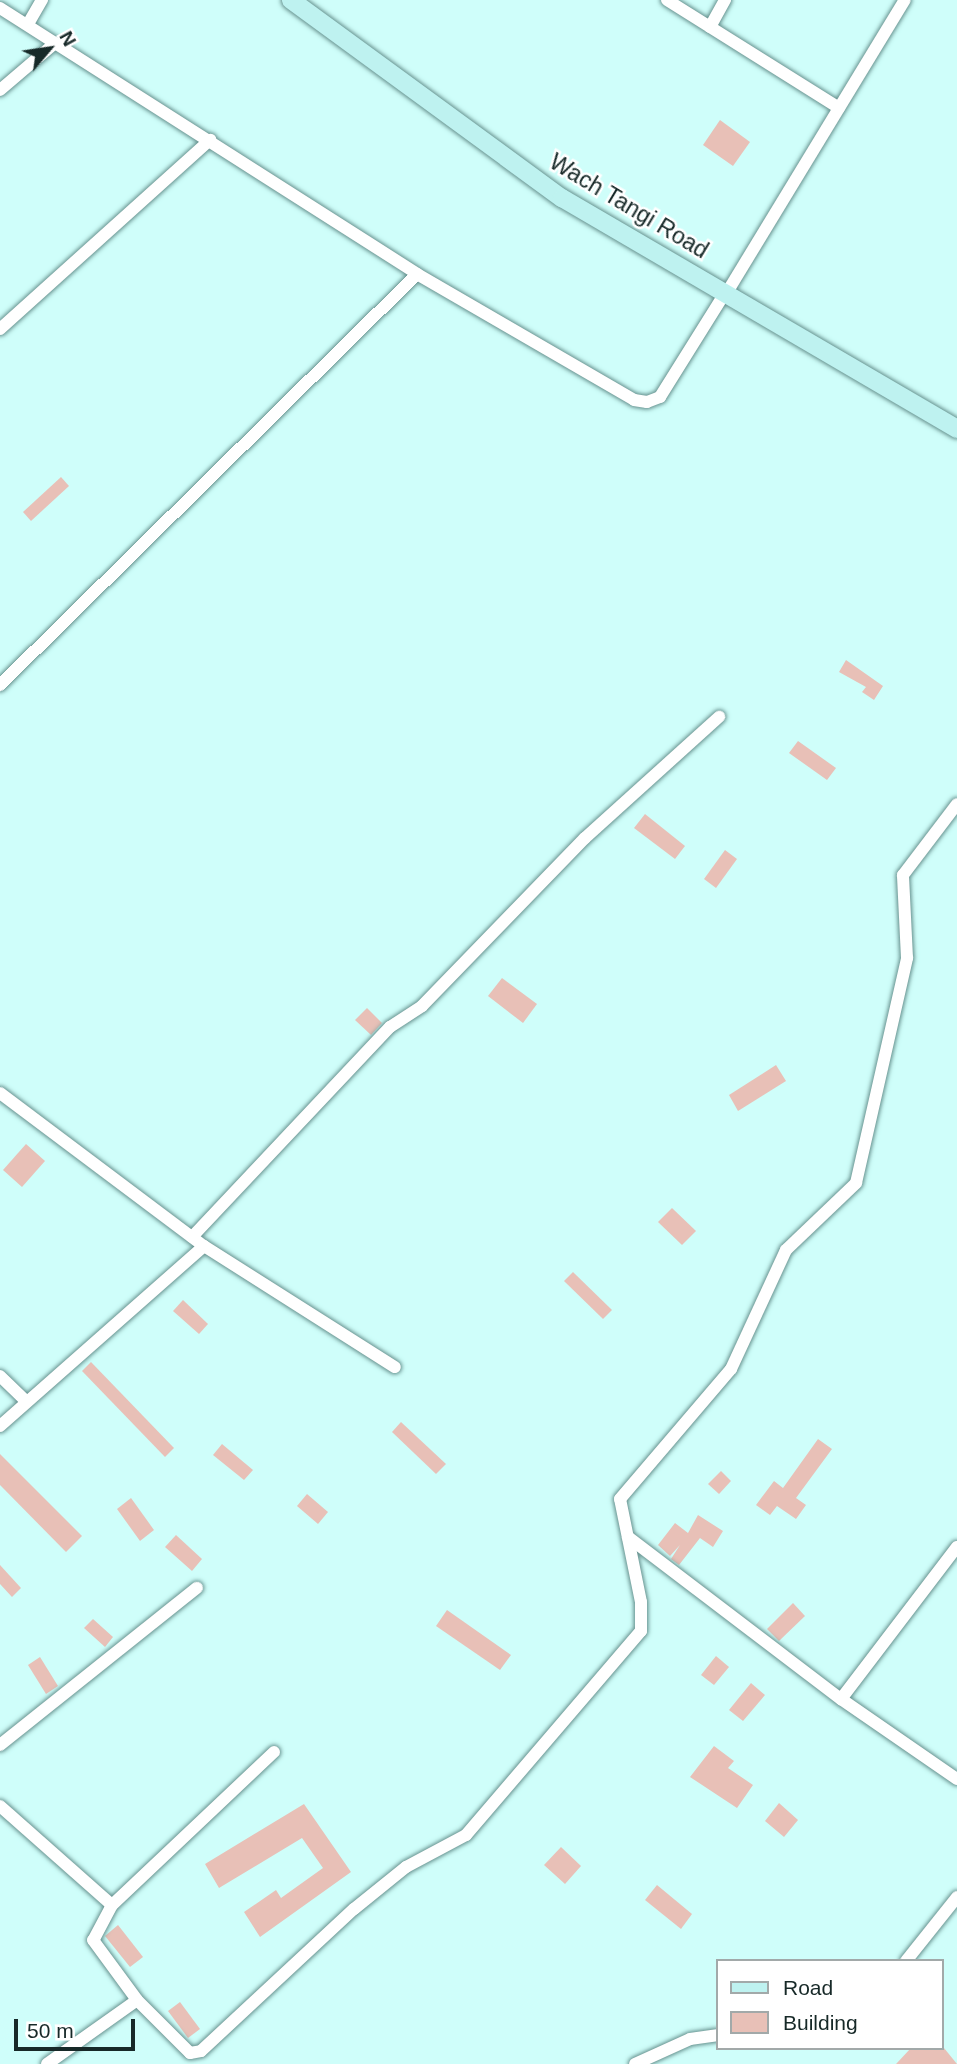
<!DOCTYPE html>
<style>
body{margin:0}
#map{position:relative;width:957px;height:2064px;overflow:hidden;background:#cffefa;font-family:Helvetica,sans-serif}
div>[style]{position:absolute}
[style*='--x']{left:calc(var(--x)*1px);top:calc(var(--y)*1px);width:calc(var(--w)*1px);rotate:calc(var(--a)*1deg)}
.building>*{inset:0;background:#e8c0b7}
.roads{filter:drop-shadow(0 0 2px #67928f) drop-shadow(0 0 2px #67928f)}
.street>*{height:12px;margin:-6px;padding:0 6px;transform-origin:6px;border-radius:6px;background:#fff}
.secondary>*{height:18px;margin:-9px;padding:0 9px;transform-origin:9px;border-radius:9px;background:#bef2f0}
span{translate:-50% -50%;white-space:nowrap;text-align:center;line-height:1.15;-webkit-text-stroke:5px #fff;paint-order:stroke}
.street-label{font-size:23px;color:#172928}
.legend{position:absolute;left:716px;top:1959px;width:228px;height:91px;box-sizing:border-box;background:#fff;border:2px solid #a2a9a9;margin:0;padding:9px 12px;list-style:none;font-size:21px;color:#172928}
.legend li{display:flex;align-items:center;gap:14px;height:35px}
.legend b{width:35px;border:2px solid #a2a9a9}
.north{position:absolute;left:14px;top:14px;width:70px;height:70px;-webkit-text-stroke:5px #fff;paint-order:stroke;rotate:61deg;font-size:19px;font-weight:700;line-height:28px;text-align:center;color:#172928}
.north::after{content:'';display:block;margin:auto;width:24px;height:32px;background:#172928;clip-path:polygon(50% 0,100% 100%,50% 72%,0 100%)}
.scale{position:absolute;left:14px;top:2019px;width:121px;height:32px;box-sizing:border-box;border:4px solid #172928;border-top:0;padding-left:9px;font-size:21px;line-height:24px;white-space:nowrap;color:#172928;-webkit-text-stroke:5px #fff;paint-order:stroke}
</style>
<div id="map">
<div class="building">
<div style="clip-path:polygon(720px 120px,750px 142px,733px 166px,703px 145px)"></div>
<div style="clip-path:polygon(61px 477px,69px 486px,31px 521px,23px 512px)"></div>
<div style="clip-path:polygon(846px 660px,883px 686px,874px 700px,862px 692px,866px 687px,839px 672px)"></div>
<div style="clip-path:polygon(798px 741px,836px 768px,827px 780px,789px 753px)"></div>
<div style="clip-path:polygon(645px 814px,685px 846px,675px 859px,634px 828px)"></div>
<div style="clip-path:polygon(725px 850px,737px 859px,716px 888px,704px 879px)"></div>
<div style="clip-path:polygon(502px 978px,537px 1004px,523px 1023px,488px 996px)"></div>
<div style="clip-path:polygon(367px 1008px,382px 1023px,371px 1035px,355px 1020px)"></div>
<div style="clip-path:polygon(776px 1065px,786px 1081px,738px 1111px,729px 1095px)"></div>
<div style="clip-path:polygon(26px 1144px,45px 1161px,22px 1187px,3px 1170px)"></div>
<div style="clip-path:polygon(672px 1208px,696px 1231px,682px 1245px,658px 1222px)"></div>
<div style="clip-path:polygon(573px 1272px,612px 1310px,603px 1319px,564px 1281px)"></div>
<div style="clip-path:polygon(183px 1300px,208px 1324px,199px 1334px,173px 1311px)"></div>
<div style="clip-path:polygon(91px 1362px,174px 1448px,165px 1457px,82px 1371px)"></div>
<div style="clip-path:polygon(401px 1422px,446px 1464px,436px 1474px,392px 1432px)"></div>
<div style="clip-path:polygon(818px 1439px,832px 1449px,796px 1498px,806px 1505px,796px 1519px,777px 1506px,770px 1515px,756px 1505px,774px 1481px,783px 1488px)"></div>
<div style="clip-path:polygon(222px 1444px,253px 1470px,244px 1480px,213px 1455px)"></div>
<div style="clip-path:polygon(0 1454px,82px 1536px,66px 1552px,0 1485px)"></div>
<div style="clip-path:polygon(721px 1471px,731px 1481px,719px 1494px,708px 1484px)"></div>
<div style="clip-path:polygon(307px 1494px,328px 1512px,318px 1524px,297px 1506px)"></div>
<div style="clip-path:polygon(131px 1498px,154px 1530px,140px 1541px,117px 1509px)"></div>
<div style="clip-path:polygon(698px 1515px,723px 1531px,713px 1547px,700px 1538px,679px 1565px,671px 1559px,680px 1545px,670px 1556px,658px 1545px,675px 1523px,688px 1533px)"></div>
<div style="clip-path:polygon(176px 1535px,202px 1559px,192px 1571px,165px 1547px)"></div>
<div style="clip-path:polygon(0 1565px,21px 1588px,12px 1597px,0 1584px)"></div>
<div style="clip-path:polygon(793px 1603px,805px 1616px,779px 1641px,767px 1629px)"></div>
<div style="clip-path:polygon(447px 1610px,511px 1655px,500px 1670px,436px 1626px)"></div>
<div style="clip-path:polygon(93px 1619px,113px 1637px,105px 1647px,84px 1628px)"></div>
<div style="clip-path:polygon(716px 1656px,729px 1667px,714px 1685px,701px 1675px)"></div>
<div style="clip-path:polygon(40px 1657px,58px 1686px,46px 1694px,28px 1665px)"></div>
<div style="clip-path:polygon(751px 1683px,765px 1695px,743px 1721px,729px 1710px)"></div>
<div style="clip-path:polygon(714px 1746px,734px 1761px,728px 1768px,753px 1785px,737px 1808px,690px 1777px)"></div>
<div style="clip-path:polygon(779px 1803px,798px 1820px,784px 1837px,765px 1821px)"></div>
<div style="clip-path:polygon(304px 1804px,351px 1872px,260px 1937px,244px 1912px,276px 1890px,281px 1898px,323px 1868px,302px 1838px,219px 1888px,205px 1864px)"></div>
<div style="clip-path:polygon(561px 1847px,581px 1866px,565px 1884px,544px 1865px)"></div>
<div style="clip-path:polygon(657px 1885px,692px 1914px,681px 1929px,645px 1900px)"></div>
<div style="clip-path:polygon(118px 1925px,143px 1957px,130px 1967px,105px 1936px)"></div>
<div style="clip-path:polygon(180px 2002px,200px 2029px,188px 2038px,168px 2011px)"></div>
<div style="clip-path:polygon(911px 2048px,944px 2048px,957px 2064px,896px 2064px)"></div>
</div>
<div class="roads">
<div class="street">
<div style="--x:667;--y:0;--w:203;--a:32.1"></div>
<div style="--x:0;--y:8;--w:495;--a:32.5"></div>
<div style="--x:417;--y:274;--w:251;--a:30.1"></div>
<div style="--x:634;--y:400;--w:13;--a:9"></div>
<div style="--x:647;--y:402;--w:14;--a:-21"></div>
<div style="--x:660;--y:397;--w:113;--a:-58"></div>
<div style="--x:28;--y:24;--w:28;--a:-60"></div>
<div style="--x:710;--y:27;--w:31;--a:-61"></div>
<div style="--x:0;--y:90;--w:72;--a:-40.5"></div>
<div style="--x:726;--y:294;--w:344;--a:-58.7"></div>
<div style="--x:0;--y:329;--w:283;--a:-42"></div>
<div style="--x:0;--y:685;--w:585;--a:-44.58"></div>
<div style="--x:0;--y:1093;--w:255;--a:36.9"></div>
<div style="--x:204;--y:1246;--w:226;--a:32.4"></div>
<div style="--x:192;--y:1237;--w:289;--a:-46.7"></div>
<div style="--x:390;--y:1027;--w:38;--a:-33"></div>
<div style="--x:422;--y:1006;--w:234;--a:-45.9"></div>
<div style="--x:585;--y:838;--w:181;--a:-42.1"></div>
<div style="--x:0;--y:1376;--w:37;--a:44"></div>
<div style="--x:0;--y:1426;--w:272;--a:-41.4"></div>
<div style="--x:628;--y:1537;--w:268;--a:37.3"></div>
<div style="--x:841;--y:1699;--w:141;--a:34.6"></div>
<div style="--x:841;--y:1699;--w:191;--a:-52.7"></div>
<div style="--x:0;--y:1745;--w:252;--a:-38.6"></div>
<div style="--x:274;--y:1752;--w:223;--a:136.6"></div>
<div style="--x:112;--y:1905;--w:40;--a:118"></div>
<div style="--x:93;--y:1940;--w:74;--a:53.7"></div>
<div style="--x:137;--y:2000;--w:75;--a:45"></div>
<div style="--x:190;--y:2053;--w:11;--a:-10"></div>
<div style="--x:201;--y:2051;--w:209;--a:-42.9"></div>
<div style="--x:354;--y:1909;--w:67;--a:-38.9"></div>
<div style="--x:406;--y:1867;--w:68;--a:-28.1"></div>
<div style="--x:466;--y:1835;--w:269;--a:-49.4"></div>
<div style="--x:641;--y:1631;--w:29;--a:-90"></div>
<div style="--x:641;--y:1602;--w:105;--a:-101.5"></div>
<div style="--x:620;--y:1499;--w:171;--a:-49.5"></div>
<div style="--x:731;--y:1369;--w:131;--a:-65.2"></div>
<div style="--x:786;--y:1250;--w:97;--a:-43.7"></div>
<div style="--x:856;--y:1183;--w:231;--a:-77.2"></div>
<div style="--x:907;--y:958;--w:83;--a:-92.8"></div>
<div style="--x:903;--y:875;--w:89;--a:-52.7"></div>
<div style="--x:0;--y:1806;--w:149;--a:41.5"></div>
<div style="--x:906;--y:1961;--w:82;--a:-51.4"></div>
<div style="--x:47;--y:2064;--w:110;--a:-35.4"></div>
<div style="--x:635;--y:2064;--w:60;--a:-24.4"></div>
<div style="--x:690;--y:2039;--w:27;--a:-8"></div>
</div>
<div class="secondary">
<div style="--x:291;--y:0;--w:336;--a:36.2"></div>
<div style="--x:562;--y:198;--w:458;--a:30.3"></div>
</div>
</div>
<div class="street-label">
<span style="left:629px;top:206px;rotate:31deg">Wach Tangi Road</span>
</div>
<ul class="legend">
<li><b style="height:9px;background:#bef2f0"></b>Road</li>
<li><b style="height:19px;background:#e8c0b7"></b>Building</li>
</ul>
<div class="north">N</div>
<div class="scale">50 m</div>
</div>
